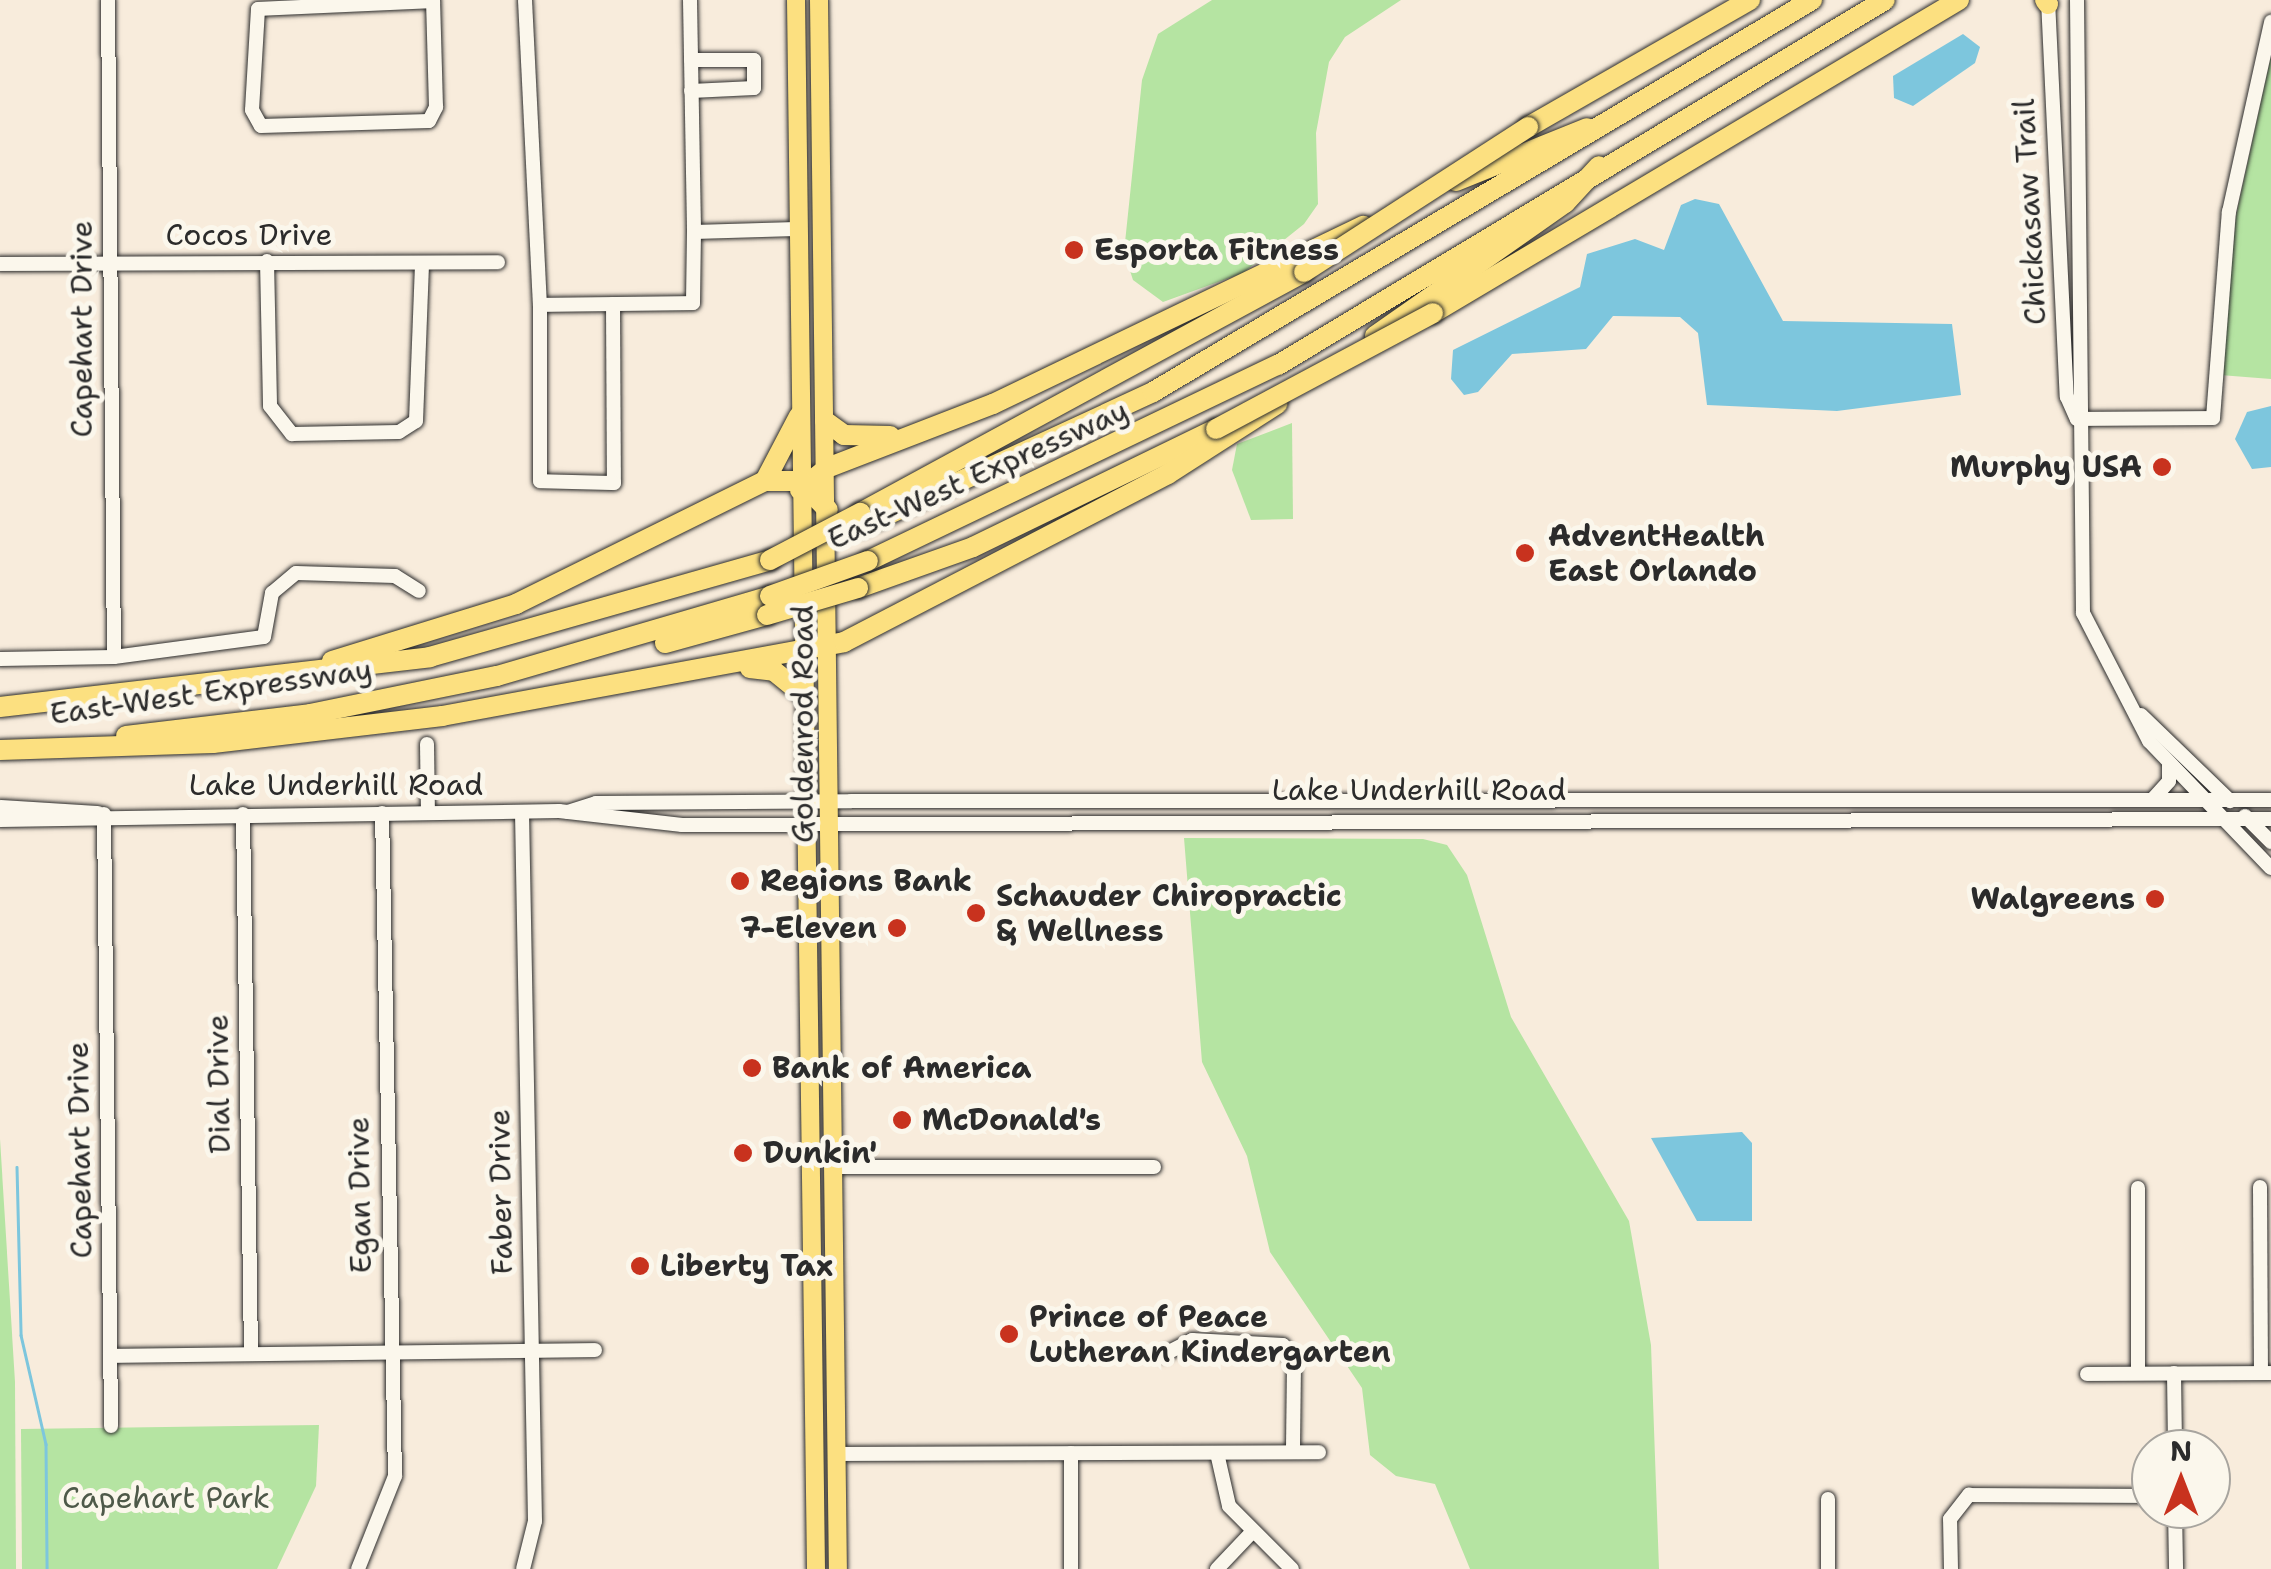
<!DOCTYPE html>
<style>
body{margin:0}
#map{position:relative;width:2271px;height:1569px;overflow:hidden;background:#f8ecdc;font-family:"Shantell Sans",sans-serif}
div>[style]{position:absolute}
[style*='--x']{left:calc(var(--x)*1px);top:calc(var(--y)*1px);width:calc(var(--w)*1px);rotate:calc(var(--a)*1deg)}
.green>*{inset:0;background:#b5e4a2}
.water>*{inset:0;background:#7dc6dd}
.stream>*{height:2.5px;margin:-1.25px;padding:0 1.25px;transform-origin:1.25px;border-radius:1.25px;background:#7dc6dd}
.roads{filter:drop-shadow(0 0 2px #2b2b2b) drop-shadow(0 0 2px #2b2b2b)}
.minor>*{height:14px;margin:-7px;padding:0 7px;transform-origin:7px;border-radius:7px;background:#fbf7ec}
.major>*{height:18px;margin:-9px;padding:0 9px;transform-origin:9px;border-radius:9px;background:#fce080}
.highway>*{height:20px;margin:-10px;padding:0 10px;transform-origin:10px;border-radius:10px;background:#fce080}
.bridges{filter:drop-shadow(0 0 2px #2b2b2b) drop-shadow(0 0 2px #2b2b2b)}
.highway-bridge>*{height:20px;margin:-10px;padding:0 10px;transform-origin:10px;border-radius:10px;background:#fce080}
.dots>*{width:28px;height:28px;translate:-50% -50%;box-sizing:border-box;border:5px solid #fbf7ec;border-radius:50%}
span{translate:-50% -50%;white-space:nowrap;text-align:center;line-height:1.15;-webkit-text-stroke:10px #fbf7ec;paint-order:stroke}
.street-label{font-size:30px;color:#2b2b2b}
.poi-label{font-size:30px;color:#2b2b2b;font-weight:700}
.left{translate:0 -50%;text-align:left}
.right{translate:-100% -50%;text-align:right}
.park-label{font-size:30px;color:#4e5949}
.north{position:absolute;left:2131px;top:1429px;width:100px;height:100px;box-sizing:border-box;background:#fbf7ec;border:2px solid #a8a59f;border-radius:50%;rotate:0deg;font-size:28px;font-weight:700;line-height:40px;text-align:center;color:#2b2b2b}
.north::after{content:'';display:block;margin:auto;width:35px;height:45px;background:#c8321e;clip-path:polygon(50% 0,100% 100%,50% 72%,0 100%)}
</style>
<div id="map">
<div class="green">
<div style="clip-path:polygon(1212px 0,1401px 0,1345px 37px,1329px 62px,1316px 133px,1318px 204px,1304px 224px,1243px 273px,1163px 302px,1133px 280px,1124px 252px,1142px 80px,1158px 34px)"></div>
<div style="clip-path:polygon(2271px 56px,2271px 379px,2220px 375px,2236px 216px)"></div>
<div style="clip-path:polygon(1292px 423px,1293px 519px,1251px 520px,1232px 470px,1237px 444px)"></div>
<div style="clip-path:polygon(1184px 838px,1423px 839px,1447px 845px,1467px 875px,1511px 1017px,1629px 1221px,1651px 1345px,1659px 1569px,1470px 1569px,1435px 1484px,1396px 1476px,1370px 1455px,1362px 1388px,1270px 1252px,1247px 1156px,1202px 1062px)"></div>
<div style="clip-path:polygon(0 1139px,15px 1382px,16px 1569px,0 1569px)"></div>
<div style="clip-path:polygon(319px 1425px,316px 1486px,277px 1569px,22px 1569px,21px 1429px)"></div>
</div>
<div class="water">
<div style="clip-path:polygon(1963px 34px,1980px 47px,1975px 63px,1913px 106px,1894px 98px,1893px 76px)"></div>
<div style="clip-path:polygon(1695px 199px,1719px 204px,1783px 321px,1952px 324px,1961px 395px,1837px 411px,1707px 405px,1698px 333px,1680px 317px,1613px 316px,1586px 349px,1512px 354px,1478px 392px,1464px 395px,1451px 379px,1453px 350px,1580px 287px,1587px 254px,1635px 239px,1664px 250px,1681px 205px)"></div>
<div style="clip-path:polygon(2271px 406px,2271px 467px,2252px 469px,2235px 439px,2247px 412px)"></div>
<div style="clip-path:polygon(1742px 1132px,1752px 1143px,1752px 1221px,1697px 1221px,1651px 1138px)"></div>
</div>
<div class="stream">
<div style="--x:17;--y:1167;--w:168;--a:88.6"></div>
<div style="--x:21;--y:1335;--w:112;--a:77.1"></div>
<div style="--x:46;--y:1444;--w:125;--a:89.5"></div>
</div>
<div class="roads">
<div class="minor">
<div style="--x:108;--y:0;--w:657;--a:89.48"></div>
<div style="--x:525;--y:0;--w:305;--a:87.2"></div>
<div style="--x:690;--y:0;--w:232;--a:89"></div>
<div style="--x:2048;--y:0;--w:397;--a:87.3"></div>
<div style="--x:2067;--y:397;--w:24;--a:66"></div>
<div style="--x:2077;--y:0;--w:613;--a:89.44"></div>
<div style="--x:2083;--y:613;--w:144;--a:62.7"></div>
<div style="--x:2149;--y:741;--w:176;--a:46.2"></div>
<div style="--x:433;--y:1;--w:175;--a:177.4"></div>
<div style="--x:258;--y:9;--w:101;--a:93.4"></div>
<div style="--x:252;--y:110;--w:18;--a:61"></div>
<div style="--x:261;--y:126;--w:168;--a:-1.7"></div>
<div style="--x:429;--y:121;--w:16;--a:-63"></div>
<div style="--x:436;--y:107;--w:107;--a:-91.6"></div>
<div style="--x:691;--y:60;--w:63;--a:0"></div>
<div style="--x:754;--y:60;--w:28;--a:90"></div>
<div style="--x:754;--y:88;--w:63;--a:177.3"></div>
<div style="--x:267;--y:261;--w:145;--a:88.8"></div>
<div style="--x:270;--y:406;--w:36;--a:52"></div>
<div style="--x:292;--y:434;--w:107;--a:-1.1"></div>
<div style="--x:399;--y:432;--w:20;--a:-33"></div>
<div style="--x:416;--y:421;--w:158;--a:-87.8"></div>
<div style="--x:0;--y:264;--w:498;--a:-0.2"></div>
<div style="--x:613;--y:304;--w:179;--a:89.7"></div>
<div style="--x:614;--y:483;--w:74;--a:-178.5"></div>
<div style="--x:540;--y:481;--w:176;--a:-90"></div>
<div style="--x:540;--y:305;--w:153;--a:-0.7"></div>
<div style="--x:693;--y:303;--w:71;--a:-89.2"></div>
<div style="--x:694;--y:232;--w:102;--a:-1.7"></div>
<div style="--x:2077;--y:419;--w:136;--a:-0.4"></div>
<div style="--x:2213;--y:418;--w:207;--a:-85.6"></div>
<div style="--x:2229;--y:212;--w:195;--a:-77.5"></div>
<div style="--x:0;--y:659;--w:114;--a:-1"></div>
<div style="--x:114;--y:657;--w:151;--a:-7.6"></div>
<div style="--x:264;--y:637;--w:45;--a:-79.7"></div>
<div style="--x:272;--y:593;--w:31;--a:-40"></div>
<div style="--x:296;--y:573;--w:99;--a:1.7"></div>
<div style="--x:395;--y:576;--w:28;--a:32"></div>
<div style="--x:2141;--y:715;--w:124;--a:44"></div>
<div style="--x:427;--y:744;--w:68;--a:89.2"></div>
<div style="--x:2153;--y:799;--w:24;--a:-48"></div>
<div style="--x:2169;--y:781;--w:18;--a:-90"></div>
<div style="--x:0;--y:807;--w:98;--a:3.5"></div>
<div style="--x:522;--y:812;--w:709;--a:88.95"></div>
<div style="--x:535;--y:1521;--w:49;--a:104"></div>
<div style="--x:568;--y:812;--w:29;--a:-18"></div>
<div style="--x:596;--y:803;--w:255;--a:-0.4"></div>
<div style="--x:851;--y:801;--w:1420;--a:-0.04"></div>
<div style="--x:104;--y:814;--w:612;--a:89.34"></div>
<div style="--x:243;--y:814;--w:540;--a:89.15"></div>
<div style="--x:2245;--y:816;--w:37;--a:45"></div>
<div style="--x:0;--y:820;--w:559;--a:-0.92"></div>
<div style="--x:559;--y:811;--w:124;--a:6.5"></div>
<div style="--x:682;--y:825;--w:1589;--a:-0.22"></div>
<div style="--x:835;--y:1167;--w:319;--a:0"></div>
<div style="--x:2260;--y:1187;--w:186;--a:89.7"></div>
<div style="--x:2138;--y:1188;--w:185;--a:90"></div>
<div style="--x:1163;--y:1355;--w:33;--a:-27"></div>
<div style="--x:1192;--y:1340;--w:91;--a:3.1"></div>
<div style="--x:1283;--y:1345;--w:23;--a:61"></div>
<div style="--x:1294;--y:1365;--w:87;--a:90.7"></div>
<div style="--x:110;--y:1356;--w:485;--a:-0.7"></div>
<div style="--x:2174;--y:1373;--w:76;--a:89.2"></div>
<div style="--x:2087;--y:1374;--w:184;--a:-0.3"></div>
<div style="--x:1071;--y:1453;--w:116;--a:90"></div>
<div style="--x:1217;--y:1453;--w:54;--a:77.2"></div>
<div style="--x:1229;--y:1506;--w:89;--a:45"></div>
<div style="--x:837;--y:1454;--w:482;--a:-0.2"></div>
<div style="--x:1828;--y:1499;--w:70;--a:90"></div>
<div style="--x:2175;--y:1509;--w:60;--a:89"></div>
<div style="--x:358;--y:1569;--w:100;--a:-68.3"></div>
<div style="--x:395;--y:1476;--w:663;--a:-91.12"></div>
<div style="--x:1217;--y:1569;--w:52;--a:-46.5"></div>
<div style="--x:1951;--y:1569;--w:50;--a:-91.1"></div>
<div style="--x:1950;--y:1519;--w:31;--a:-52"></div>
<div style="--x:1969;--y:1495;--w:182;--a:0.3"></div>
</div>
<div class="major">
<div style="--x:796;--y:0;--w:1569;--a:89.27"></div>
<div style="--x:819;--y:0;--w:1569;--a:89.31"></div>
</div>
<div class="highway">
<div style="--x:2045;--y:0;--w:5;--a:53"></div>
<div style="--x:1528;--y:127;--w:256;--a:-29.8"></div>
<div style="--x:1456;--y:181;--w:141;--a:-22"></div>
<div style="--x:1433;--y:313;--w:612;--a:-30.76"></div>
<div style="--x:1375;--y:336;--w:232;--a:-35"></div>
<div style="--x:1565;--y:203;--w:50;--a:-47.4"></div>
<div style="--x:825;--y:421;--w:24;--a:36"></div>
<div style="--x:844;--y:435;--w:46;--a:1.2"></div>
<div style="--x:765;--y:481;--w:73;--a:-62.4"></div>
<div style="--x:800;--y:490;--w:35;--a:-39"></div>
<div style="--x:827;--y:468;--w:178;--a:-21.1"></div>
<div style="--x:993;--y:404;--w:411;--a:-25.7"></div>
<div style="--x:860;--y:513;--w:505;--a:-28.49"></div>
<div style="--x:861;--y:527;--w:322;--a:-24.8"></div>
<div style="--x:1153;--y:392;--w:767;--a:-30.75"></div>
<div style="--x:868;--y:561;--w:454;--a:-25.6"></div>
<div style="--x:1278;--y:365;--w:708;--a:-31.02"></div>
<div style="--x:858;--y:588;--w:122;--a:-19.6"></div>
<div style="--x:973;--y:547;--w:270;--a:-25.9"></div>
<div style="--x:665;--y:643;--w:106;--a:-15.4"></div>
<div style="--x:332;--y:661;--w:193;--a:-17.2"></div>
<div style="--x:516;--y:604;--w:278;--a:-26.3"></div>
<div style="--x:765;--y:481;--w:35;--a:0"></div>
<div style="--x:800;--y:481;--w:40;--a:46"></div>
<div style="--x:750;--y:668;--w:24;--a:7"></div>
<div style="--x:774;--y:671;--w:40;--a:39"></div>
<div style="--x:0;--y:707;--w:433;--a:-6.6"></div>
<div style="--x:430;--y:657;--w:354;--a:-15.9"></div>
<div style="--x:126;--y:736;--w:185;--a:-6.8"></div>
<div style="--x:310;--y:714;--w:191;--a:-11.5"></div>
<div style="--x:497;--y:676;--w:284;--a:-16.3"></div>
<div style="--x:0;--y:750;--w:213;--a:-1.9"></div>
<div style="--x:213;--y:743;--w:231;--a:-6.7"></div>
<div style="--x:442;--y:716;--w:409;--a:-10.4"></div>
<div style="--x:844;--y:642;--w:365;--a:-27.4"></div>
<div style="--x:1168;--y:474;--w:130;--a:-32.7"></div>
</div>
</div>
<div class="bridges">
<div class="highway-bridge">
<div style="--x:1304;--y:272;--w:267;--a:-32.9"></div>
<div style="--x:1216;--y:429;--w:246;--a:-28.1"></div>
<div style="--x:770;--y:560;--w:102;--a:-27.6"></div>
<div style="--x:770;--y:596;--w:104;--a:-19.7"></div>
<div style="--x:767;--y:615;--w:95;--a:-16.5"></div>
</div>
</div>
<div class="dots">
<div style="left:1074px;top:250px;background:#c8321e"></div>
<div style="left:2162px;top:467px;background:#c8321e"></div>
<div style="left:1525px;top:553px;background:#c8321e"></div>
<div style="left:740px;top:881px;background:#c8321e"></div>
<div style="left:2155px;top:899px;background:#c8321e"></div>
<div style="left:976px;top:913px;background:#c8321e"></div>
<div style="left:897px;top:928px;background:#c8321e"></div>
<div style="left:752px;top:1068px;background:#c8321e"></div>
<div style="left:902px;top:1120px;background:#c8321e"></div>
<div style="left:743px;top:1153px;background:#c8321e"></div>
<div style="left:640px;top:1266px;background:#c8321e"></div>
<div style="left:1009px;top:1334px;background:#c8321e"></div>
</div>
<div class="street-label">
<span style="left:2030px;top:212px;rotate:-93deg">Chickasaw Trail</span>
<span style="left:249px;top:235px">Cocos Drive</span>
<span style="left:82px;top:329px;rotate:-90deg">Capehart Drive</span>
<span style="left:978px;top:475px;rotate:-24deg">East-West Expressway</span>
<span style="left:211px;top:692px;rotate:-8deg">East-West Expressway</span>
<span style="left:803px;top:724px;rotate:-90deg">Goldenrod Road</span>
<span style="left:336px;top:785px">Lake Underhill Road</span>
<span style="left:1419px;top:790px">Lake Underhill Road</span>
<span style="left:219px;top:1084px;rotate:-91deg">Dial Drive</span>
<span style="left:80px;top:1150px;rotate:-91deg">Capehart Drive</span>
<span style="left:501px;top:1192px;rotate:-91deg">Faber Drive</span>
<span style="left:360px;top:1195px;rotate:-91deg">Egan Drive</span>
</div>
<div class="poi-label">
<span class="left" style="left:1094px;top:250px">Esporta Fitness</span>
<span class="right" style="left:2142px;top:467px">Murphy USA</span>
<span class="left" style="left:1548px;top:553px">AdventHealth<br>East Orlando</span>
<span class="left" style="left:760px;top:881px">Regions Bank</span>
<span class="left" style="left:996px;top:913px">Schauder Chiropractic<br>&amp; Wellness</span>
<span class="right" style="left:2135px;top:899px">Walgreens</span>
<span class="right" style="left:877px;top:928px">7-Eleven</span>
<span class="left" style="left:772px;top:1068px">Bank of America</span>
<span class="left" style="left:922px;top:1120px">McDonald's</span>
<span class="left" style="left:763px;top:1153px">Dunkin'</span>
<span class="left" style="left:660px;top:1266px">Liberty Tax</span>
<span class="left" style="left:1029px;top:1334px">Prince of Peace<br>Lutheran Kindergarten</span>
</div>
<div class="park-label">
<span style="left:166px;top:1498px">Capehart Park</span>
</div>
<div class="north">N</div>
</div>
